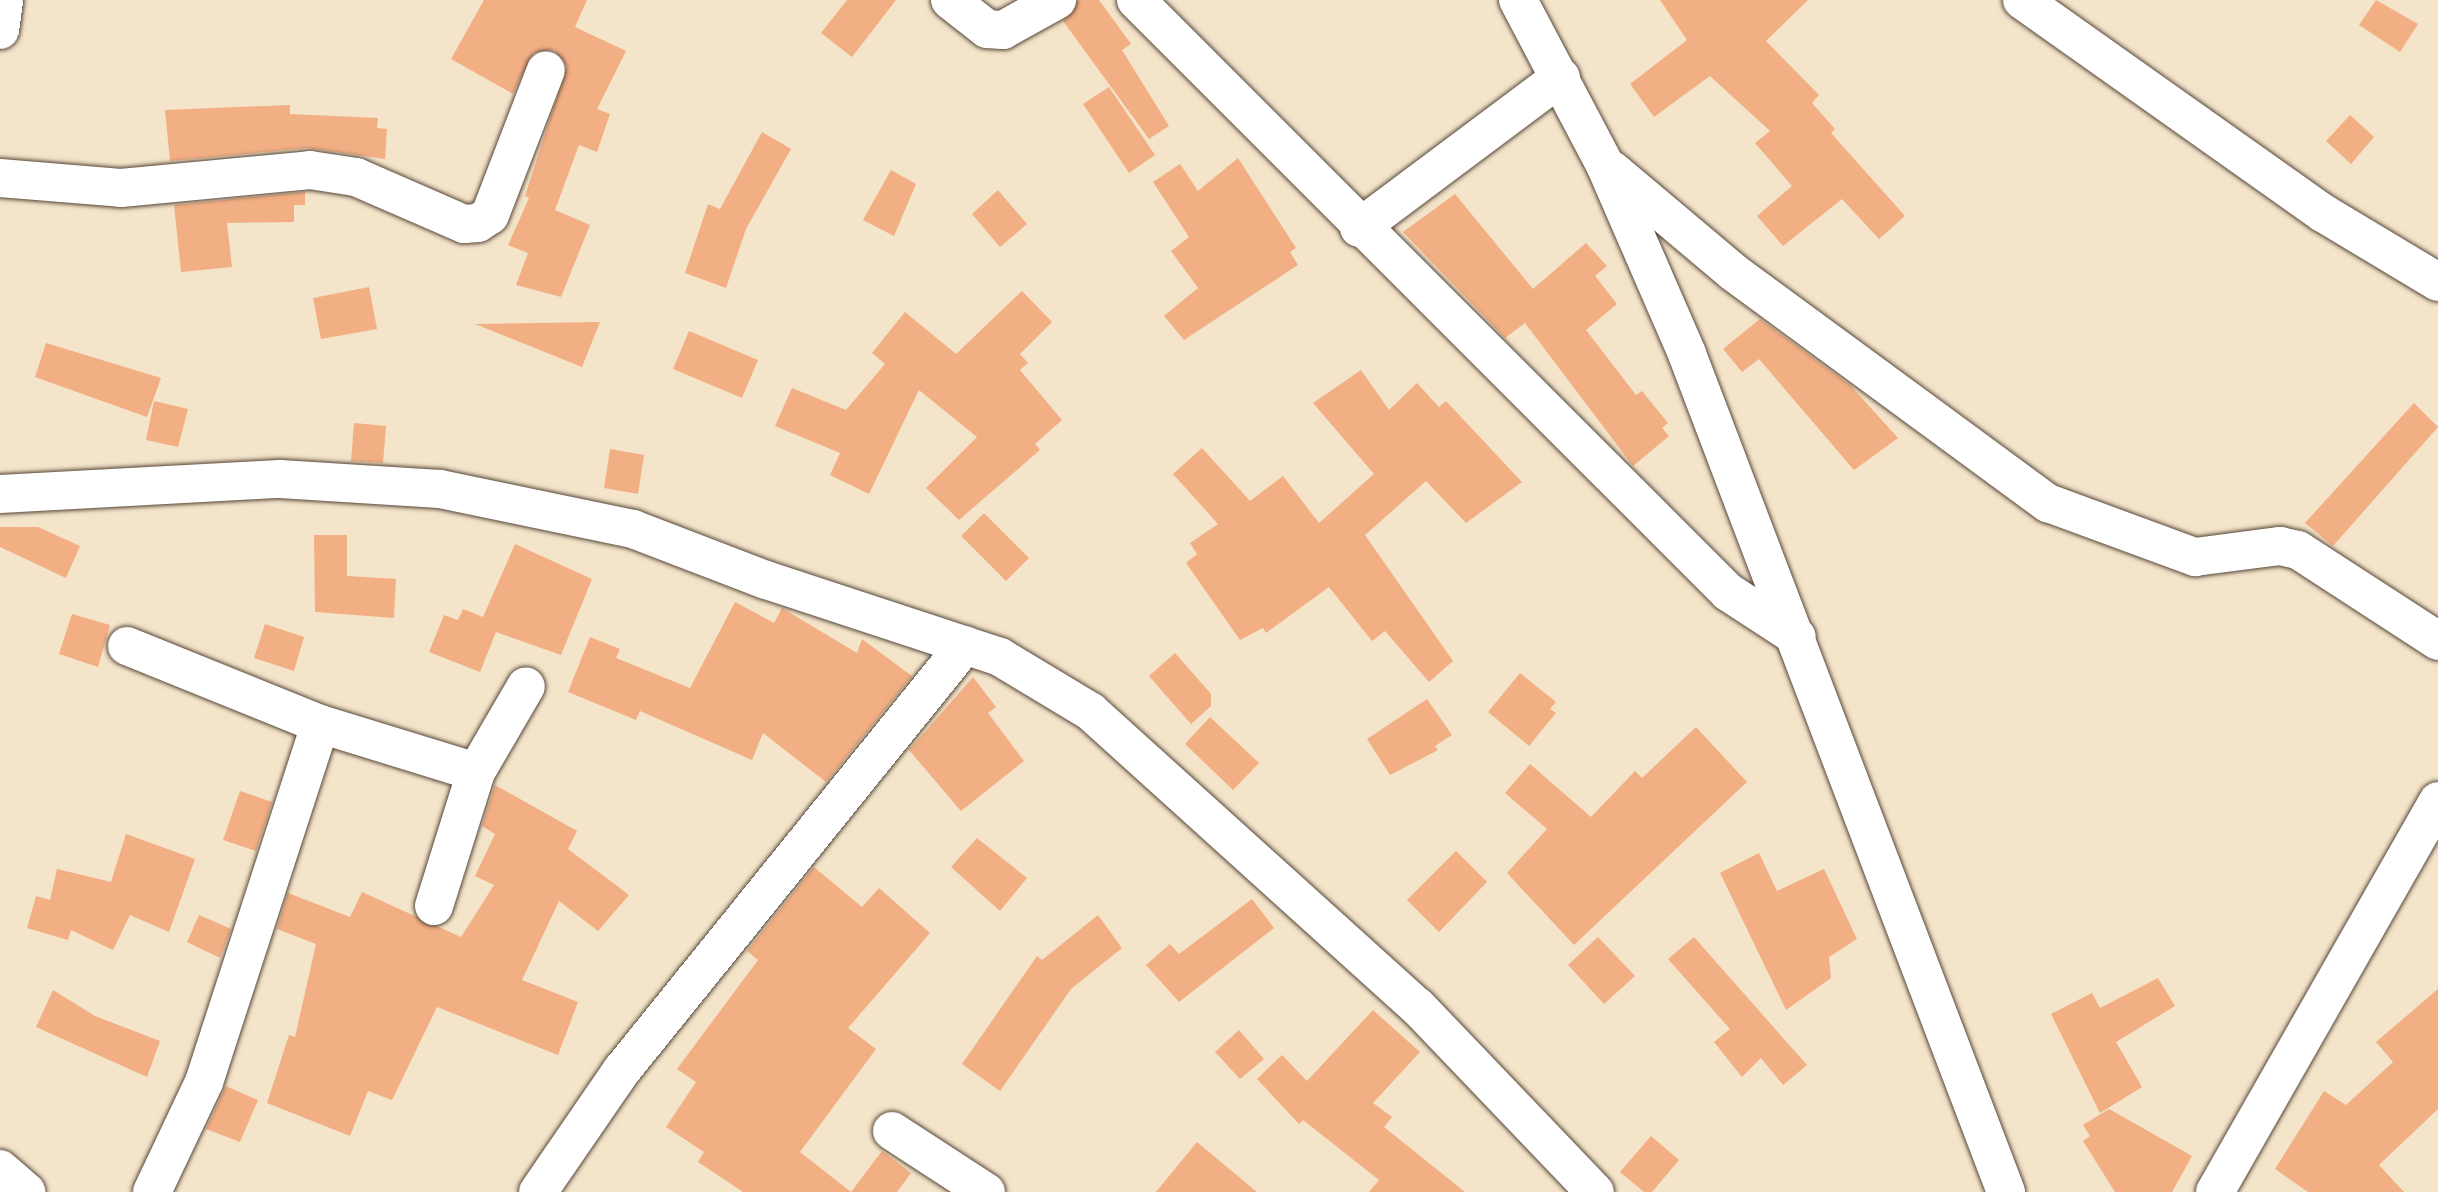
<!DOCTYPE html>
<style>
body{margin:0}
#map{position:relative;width:2438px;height:1192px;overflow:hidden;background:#f3e4ca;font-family:"IM FELL DW Pica",serif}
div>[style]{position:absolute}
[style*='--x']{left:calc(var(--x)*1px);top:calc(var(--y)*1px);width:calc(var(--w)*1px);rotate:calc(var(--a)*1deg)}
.building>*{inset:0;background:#f3af84}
.roads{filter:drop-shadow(0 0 2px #574638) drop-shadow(0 0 2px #574638)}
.street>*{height:38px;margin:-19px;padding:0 19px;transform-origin:19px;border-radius:19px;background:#fff}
.secondary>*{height:38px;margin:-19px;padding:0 19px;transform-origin:19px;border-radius:19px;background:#fff}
span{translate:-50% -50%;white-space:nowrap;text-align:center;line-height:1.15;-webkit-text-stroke:5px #fdfcf7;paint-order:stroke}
</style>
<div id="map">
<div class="building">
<div style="clip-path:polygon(484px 0,587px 0,575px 27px,626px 51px,597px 109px,610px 114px,597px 152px,579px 145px,555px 210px,590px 225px,561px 297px,516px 285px,528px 253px,508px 245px,529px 198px,525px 196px,567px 66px,554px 50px,533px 53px,513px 94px,451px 59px)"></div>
<div style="clip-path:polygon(847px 0,896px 0,852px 57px,821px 33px)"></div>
<div style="clip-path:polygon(1079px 0,1099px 0,1131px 44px,1122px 50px,1169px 126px,1149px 139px,1063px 21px)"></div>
<div style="clip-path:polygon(1660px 0,1808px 0,1766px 41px,1819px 95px,1812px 103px,1835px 129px,1831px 133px,1905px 216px,1879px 239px,1842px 199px,1783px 246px,1757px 216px,1792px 186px,1755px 143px,1770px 131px,1710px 76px,1654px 117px,1630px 84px,1687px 40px)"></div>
<div style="clip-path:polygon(2376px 0,2418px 24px,2400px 52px,2359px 25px)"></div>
<div style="clip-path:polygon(1109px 87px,1155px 155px,1129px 173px,1083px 104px)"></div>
<div style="clip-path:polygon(290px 105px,290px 114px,378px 118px,377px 128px,387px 129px,385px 159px,308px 148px,170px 161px,165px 110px)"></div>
<div style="clip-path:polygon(2350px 115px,2374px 137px,2351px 164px,2326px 141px)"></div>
<div style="clip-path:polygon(762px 132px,791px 149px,746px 229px,726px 288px,685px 273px,708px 204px,720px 209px)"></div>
<div style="clip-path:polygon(1238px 158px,1296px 248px,1290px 252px,1298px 265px,1184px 340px,1164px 316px,1198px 288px,1171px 251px,1189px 237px,1153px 182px,1180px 164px,1198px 191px)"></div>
<div style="clip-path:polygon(891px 170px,916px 184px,894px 236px,863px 220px)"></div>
<div style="clip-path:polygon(998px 190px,1027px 224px,1000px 247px,972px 214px)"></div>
<div style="clip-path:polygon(305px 192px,305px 205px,294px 205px,294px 222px,227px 223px,232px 267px,181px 272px,174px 205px)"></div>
<div style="clip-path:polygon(1455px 194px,1533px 289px,1586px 243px,1607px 266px,1595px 276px,1617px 304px,1586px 330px,1636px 395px,1642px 391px,1668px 423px,1662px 428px,1669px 436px,1633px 466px,1525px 323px,1505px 338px,1403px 232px)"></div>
<div style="clip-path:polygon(369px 287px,377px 329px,321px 339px,313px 298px)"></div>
<div style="clip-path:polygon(1022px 291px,1052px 322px,1020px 354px,1028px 363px,1020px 370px,1062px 420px,1035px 444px,1040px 450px,959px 520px,926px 488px,977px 437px,919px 390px,869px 494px,830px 475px,840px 453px,775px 426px,792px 388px,846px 410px,885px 364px,872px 353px,905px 312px,956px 354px)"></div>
<div style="clip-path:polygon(1760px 319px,1850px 385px,1898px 438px,1854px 470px,1759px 359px,1742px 372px,1723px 349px)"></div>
<div style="clip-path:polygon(600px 322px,582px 367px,475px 324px)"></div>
<div style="clip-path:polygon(689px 331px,758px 360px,742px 398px,673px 369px)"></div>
<div style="clip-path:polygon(46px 343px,161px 378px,147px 417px,35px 377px)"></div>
<div style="clip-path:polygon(1361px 370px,1389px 410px,1417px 383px,1439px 407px,1446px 401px,1522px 482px,1466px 523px,1426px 481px,1365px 535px,1453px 661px,1429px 682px,1385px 631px,1372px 641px,1329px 587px,1266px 633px,1263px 628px,1240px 640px,1186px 563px,1197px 554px,1190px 543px,1218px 524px,1173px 474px,1202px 448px,1250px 501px,1283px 476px,1319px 523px,1374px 474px,1313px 403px)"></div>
<div style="clip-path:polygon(154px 401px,188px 409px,178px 447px,146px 440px)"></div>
<div style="clip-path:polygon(2414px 403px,2438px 427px,2333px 546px,2305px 523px)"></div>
<div style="clip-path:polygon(354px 423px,386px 426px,383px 463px,351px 461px)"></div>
<div style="clip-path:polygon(610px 449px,644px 455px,638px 494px,604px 488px)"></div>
<div style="clip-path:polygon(984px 513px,1029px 558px,1006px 581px,961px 536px)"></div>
<div style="clip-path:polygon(0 527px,38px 527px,80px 546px,66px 578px,0 547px)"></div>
<div style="clip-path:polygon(314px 535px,347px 535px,347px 576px,396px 579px,394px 618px,315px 612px)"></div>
<div style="clip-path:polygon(515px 544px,592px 579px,561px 655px,496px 632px,480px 672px,429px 652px,444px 615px,458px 620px,463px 609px,483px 617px)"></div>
<div style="clip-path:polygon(735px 602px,774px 623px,782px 608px,857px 653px,862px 639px,912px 676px,826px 782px,763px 733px,752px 760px,640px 711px,636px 720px,568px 692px,590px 637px,620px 649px,616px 658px,690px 688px)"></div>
<div style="clip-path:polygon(72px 614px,110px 625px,98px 667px,59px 654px)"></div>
<div style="clip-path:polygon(265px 624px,304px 637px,294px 671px,254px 658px)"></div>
<div style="clip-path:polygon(1175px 653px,1211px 694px,1211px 706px,1191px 724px,1149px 676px)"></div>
<div style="clip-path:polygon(1520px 673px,1556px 702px,1550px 709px,1556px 713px,1529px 746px,1488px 712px)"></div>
<div style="clip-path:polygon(973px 677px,996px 707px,988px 713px,1024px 761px,961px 811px,909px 750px)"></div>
<div style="clip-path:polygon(1427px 699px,1452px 735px,1435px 746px,1438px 750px,1390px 775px,1367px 739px)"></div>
<div style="clip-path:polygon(1210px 717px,1259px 763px,1233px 790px,1185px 744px)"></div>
<div style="clip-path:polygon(1696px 727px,1747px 782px,1574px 945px,1507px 873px,1547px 829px,1505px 793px,1530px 764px,1591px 817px,1635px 771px,1642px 778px)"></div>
<div style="clip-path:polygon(495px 785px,577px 831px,568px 849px,629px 895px,598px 931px,559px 901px,522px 980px,578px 1002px,558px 1055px,437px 1007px,392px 1100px,368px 1091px,350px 1136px,267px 1103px,289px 1035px,295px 1037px,316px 944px,277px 929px,288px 893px,350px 917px,362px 892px,461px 937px,494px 885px,475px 876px,495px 834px,482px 826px)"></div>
<div style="clip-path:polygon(240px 791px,272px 802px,256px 851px,223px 840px)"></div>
<div style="clip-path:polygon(126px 834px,195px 859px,169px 932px,130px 915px,113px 950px,71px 930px,68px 940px,27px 928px,36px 896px,50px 900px,57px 869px,111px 882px)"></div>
<div style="clip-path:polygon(977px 838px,1027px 878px,1000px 911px,951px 867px)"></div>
<div style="clip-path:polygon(1456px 851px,1487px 882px,1439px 932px,1407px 900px)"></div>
<div style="clip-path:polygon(1759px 853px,1777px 891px,1824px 869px,1857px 939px,1829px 957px,1831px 978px,1786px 1010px,1720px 873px)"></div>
<div style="clip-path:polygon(814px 867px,862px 907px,879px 888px,930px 933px,848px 1028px,876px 1049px,800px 1152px,851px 1192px,743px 1192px,698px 1162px,704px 1152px,666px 1127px,696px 1082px,677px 1069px,758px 960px,747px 951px)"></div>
<div style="clip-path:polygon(1252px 899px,1274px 928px,1179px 1002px,1146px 965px,1170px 944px,1179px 954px)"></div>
<div style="clip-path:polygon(199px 915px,231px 929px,220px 958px,187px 942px)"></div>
<div style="clip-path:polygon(1098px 915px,1122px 948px,1071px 989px,1000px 1091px,962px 1064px,1037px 956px,1042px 960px)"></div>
<div style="clip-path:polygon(1598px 937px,1635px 976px,1604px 1004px,1568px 965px)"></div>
<div style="clip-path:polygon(1694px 937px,1807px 1065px,1783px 1085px,1761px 1058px,1742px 1077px,1714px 1042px,1730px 1029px,1668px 959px)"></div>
<div style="clip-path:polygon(2158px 978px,2175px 1006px,2116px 1042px,2142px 1087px,2100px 1113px,2051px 1014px,2092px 993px,2100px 1008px)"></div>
<div style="clip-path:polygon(2438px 989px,2438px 1109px,2379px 1165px,2404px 1192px,2308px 1192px,2275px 1169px,2324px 1091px,2346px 1105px,2393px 1062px,2376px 1042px)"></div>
<div style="clip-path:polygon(53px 990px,95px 1016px,160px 1041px,147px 1077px,36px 1027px)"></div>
<div style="clip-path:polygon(1373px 1010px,1420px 1052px,1373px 1103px,1392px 1117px,1384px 1127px,1465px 1192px,1369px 1192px,1379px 1180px,1303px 1120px,1299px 1124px,1257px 1079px,1282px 1055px,1307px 1081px)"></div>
<div style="clip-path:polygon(1239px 1030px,1264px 1059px,1240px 1079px,1215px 1052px)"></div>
<div style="clip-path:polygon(226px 1086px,258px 1100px,240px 1142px,206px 1129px)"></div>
<div style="clip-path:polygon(2109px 1109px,2192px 1156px,2172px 1192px,2115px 1192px,2083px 1141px,2090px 1136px,2083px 1125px)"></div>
<div style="clip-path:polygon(1651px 1136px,1679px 1160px,1652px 1192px,1644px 1192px,1620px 1172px)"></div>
<div style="clip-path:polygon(1197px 1142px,1257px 1192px,1156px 1192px)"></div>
<div style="clip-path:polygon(882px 1151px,911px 1173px,897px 1192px,851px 1192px)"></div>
</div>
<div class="roads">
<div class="street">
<div style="--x:950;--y:0;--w:47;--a:38.1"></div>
<div style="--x:987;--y:29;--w:16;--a:4"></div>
<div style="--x:1003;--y:30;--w:62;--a:-29.1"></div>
<div style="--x:1136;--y:0;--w:837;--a:45"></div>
<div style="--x:1728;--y:592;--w:82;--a:33.1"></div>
<div style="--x:1518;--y:0;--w:187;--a:62.2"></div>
<div style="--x:1605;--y:165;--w:206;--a:66.5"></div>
<div style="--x:1687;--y:354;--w:897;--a:69.16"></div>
<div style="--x:2022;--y:0;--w:369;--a:35.3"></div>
<div style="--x:2323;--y:213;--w:134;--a:31"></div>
<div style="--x:0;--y:30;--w:30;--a:-82"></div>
<div style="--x:1612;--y:170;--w:158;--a:40.1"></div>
<div style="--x:1733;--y:272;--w:391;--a:36.3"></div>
<div style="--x:2048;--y:503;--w:157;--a:20.2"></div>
<div style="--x:2195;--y:557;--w:86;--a:-7.4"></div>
<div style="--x:2280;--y:546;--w:18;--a:13"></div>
<div style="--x:2298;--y:550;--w:167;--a:33"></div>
<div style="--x:0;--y:178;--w:121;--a:4.7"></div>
<div style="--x:121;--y:188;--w:190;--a:-5.4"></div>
<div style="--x:310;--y:170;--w:47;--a:8.7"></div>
<div style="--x:356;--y:177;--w:118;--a:23.5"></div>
<div style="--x:464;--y:224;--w:14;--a:-4"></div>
<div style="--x:478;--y:223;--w:14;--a:-34"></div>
<div style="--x:490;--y:215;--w:155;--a:-68.9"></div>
<div style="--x:1359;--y:228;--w:252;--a:-36.8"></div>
<div style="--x:0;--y:494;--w:280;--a:-3.1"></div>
<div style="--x:280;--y:479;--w:160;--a:3.6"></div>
<div style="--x:440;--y:489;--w:197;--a:11.7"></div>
<div style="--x:633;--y:529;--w:142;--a:21"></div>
<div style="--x:766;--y:580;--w:246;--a:18.2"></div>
<div style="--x:1000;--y:657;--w:106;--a:31.1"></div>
<div style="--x:1091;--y:712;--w:440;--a:42.1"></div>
<div style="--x:1418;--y:1007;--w:256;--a:46.3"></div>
<div style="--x:127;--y:646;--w:208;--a:22"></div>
<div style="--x:320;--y:724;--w:163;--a:17.1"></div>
<div style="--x:434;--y:906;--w:140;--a:-72.6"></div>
<div style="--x:476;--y:772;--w:99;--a:-59.8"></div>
<div style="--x:892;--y:1131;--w:112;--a:33"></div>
<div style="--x:0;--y:1169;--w:35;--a:41"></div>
<div style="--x:152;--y:1192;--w:122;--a:-64.7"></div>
<div style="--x:204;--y:1082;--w:376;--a:-72"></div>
<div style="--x:538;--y:1192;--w:148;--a:-55.5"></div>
<div style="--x:622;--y:1070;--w:546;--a:-51.09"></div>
</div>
<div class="secondary">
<div style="--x:2215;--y:1192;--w:450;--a:-60.3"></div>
</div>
</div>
</div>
